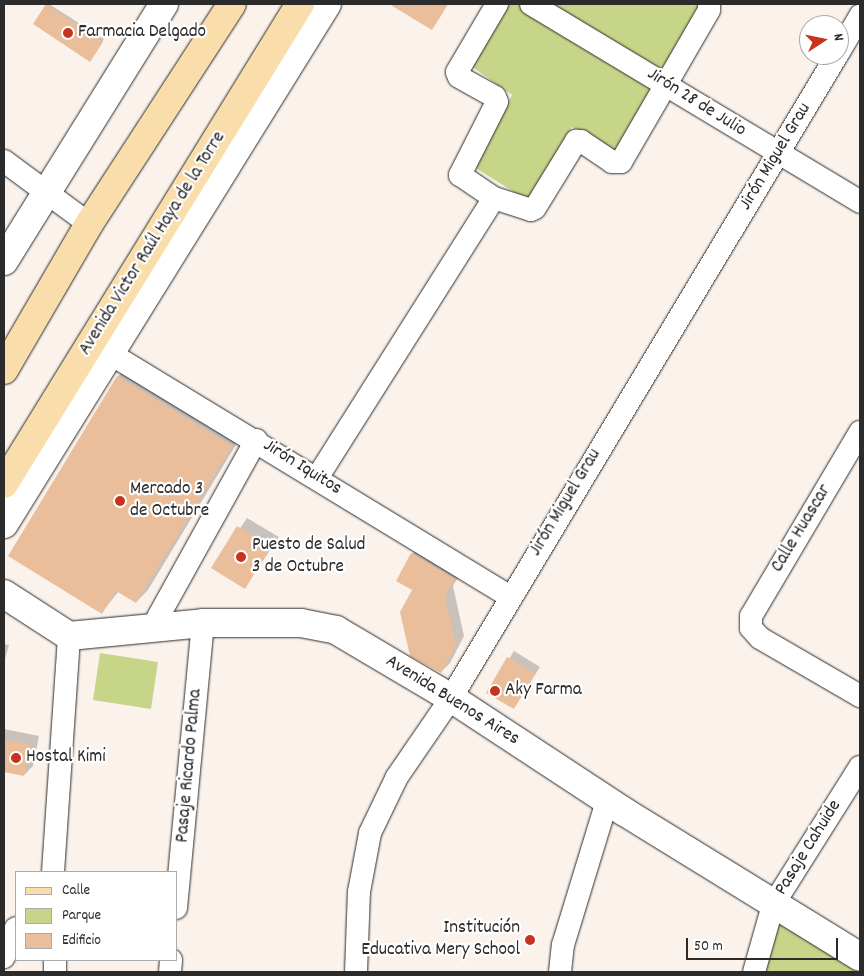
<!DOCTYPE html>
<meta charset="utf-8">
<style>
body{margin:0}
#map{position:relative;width:864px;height:976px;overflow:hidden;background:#fbf2eb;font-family:Dekko,sans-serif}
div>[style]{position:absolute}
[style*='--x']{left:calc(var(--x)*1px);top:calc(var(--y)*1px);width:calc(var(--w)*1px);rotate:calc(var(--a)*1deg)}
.green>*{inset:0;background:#c7d589}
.shadow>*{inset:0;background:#0003}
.building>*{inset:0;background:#eabe9a}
.roads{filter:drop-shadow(0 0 1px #2b2b2b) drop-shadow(0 0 1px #2b2b2b)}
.minor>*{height:22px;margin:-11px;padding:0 11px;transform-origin:11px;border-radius:11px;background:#fff}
.tertiary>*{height:28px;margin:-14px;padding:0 14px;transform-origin:14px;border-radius:14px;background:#fff}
.secondary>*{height:28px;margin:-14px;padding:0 14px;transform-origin:14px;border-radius:14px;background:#fff}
.primary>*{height:28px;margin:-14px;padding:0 14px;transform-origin:14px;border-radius:14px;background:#f9deab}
.dots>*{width:14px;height:14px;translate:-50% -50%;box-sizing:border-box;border:2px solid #fff;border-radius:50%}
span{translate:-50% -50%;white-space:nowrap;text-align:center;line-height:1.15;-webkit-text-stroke:4.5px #fff;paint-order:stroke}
.poi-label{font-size:19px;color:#2b2b2b}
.left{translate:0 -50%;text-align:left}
.right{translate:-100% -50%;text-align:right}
.street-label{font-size:19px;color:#2b2b2b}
.frame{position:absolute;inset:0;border:5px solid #2b2b2b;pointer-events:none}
.legend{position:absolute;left:15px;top:871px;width:162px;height:90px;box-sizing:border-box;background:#fff;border:1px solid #aaa;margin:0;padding:6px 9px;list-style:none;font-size:15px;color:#2b2b2b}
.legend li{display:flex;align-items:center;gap:10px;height:25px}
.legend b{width:25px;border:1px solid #aaa}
.north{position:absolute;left:799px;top:15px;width:50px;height:50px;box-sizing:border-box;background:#fff;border:1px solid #aaa;border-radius:50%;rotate:79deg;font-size:14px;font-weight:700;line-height:20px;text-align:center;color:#2b2b2b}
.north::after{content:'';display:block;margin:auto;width:18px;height:22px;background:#c8321e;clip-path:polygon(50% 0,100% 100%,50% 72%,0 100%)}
.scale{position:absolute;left:686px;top:938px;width:152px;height:22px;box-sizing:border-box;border:2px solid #2b2b2b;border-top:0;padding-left:6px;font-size:15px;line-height:18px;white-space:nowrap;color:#2b2b2b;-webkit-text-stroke:4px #fff;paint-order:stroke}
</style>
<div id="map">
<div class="green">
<div style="clip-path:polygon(509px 4px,697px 4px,702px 7px,618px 154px,572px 127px,527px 200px,474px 167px,512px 95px,471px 66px)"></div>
<div style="clip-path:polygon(100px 653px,158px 662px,151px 709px,93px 700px)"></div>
<div style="clip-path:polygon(775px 919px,858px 972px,763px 972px)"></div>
</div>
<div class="shadow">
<div style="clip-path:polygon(49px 4px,104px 39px,92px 58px,47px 5px)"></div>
<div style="clip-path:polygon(392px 4px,448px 4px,432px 29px)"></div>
<div style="clip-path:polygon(130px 365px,243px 433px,148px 590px,136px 602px,119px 591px,102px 612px,10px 556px,118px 376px)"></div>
<div style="clip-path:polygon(247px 518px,279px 537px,245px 587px,213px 568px)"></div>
<div style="clip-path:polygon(421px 545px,463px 569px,453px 586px,464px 636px,450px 663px,441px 672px,414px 590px,412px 554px)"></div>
<div style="clip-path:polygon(4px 644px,9px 645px,4px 662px)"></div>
<div style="clip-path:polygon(514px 651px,540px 667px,514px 708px,488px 693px)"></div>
<div style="clip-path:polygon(4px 729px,39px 736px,33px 766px,24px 775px,4px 771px)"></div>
</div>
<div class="building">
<div style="clip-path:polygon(46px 4px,103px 42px,90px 62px,33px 24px)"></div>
<div style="clip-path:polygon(389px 4px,445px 4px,447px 6px,432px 30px)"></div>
<div style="clip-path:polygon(117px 376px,232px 446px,136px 603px,116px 591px,102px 614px,8px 556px)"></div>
<div style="clip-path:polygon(237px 526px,271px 546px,245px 589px,211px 568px)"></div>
<div style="clip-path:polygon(411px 553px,455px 578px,445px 596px,456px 646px,441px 673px,410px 656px,400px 612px,412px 590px,396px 581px)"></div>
<div style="clip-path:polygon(507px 657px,535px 673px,514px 709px,486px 693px)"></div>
<div style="clip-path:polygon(4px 739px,31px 745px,24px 776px,4px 772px)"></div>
</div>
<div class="roads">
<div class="minor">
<div style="--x:497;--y:4;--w:79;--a:120.5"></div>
<div style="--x:457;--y:72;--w:5;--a:68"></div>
<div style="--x:459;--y:77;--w:41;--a:29.1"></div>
<div style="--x:495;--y:97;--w:5;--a:68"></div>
<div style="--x:497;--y:102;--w:82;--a:116.9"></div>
<div style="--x:460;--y:175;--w:41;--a:34.1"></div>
<div style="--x:494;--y:198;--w:39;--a:18"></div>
<div style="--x:531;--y:210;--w:4;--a:-27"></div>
<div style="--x:535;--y:208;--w:79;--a:-58.5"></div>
<div style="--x:576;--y:141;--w:5;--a:0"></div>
<div style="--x:581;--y:141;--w:37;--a:34"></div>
<div style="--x:612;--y:162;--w:9;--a:0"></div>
<div style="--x:621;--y:162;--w:176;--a:-59.9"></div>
<div style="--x:709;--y:10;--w:6;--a:-90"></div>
<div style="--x:531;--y:4;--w:384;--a:31"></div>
<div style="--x:839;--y:52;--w:42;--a:-59.7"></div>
<div style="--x:4;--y:161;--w:106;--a:36.5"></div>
<div style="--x:96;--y:345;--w:483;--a:31.3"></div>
<div style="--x:860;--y:432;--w:214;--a:120.6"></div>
<div style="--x:751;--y:616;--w:12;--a:90"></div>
<div style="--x:751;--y:628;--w:13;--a:48"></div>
<div style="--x:760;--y:638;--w:116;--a:30.1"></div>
<div style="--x:317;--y:478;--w:331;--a:-57.7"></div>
<div style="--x:152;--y:628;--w:215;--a:-61"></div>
<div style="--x:53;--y:872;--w:237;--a:-86.1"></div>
<div style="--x:176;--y:908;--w:286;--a:-84.6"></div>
<div style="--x:4;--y:957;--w:31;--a:-68"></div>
<div style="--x:55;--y:960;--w:12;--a:90"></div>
<div style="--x:170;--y:972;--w:12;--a:-85"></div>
<div style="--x:356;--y:972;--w:80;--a:-87.9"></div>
<div style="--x:359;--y:892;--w:60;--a:-79.4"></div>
<div style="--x:370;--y:833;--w:62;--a:-64.3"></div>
<div style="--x:397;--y:777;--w:96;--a:-55.6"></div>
<div style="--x:451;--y:698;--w:750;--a:-59.02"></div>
<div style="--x:560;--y:972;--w:27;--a:-84"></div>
<div style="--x:563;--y:945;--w:151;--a:-73"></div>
<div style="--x:754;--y:972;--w:70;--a:-74.2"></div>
<div style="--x:773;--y:905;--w:163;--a:-57.8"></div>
</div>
<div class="tertiary">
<div style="--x:4;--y:261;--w:303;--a:-58.1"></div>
<div style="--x:4;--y:524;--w:612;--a:-58.15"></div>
</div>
<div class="secondary">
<div style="--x:4;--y:594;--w:77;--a:32.9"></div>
<div style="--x:69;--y:636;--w:135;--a:-5.5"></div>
<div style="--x:203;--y:623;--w:98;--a:0"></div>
<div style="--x:301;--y:623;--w:36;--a:11"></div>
<div style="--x:336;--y:630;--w:134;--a:30.6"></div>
<div style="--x:451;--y:698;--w:206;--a:33.3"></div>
<div style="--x:623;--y:811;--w:278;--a:31.6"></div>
</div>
<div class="primary">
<div style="--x:4;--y:370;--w:169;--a:-59.8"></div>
<div style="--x:89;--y:224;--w:262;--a:-57"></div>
<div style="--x:4;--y:484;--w:564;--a:-58.34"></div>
</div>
</div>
<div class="dots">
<div style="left:68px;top:33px;background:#c8321e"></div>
<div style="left:120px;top:501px;background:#c8321e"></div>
<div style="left:241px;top:557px;background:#c8321e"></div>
<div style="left:495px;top:691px;background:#c8321e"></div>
<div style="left:16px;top:758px;background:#c8321e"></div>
<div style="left:530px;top:940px;background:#c8321e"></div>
</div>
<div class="poi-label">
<span class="left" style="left:78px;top:33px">Farmacia Delgado</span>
<span class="left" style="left:130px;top:501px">Mercado 3<br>de Octubre</span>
<span class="left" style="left:252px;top:557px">Puesto de Salud<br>3 de Octubre</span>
<span class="left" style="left:505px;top:691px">Aky Farma</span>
<span class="left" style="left:26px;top:758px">Hostal Kimi</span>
<span class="right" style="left:520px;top:940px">Institución<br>Educativa Mery School</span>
</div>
<div class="street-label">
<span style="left:696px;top:103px;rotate:32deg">Jirón 28 de Julio</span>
<span style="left:776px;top:157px;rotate:-59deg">Jirón Miguel Grau</span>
<span style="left:153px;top:244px;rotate:-58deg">Avenida Victor Raúl Haya de la Torre</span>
<span style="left:302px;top:468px;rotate:32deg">Jirón Iquitos</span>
<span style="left:566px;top:503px;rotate:-59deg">Jirón Miguel Grau</span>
<span style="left:802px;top:529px;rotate:-59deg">Calle Huascar</span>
<span style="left:452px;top:701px;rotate:32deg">Avenida Buenos Aires</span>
<span style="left:190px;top:766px;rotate:-85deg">Pasaje Ricardo Palma</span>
<span style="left:809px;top:848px;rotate:-58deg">Pasaje Cahuide</span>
</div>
<div class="frame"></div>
<ul class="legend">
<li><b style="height:6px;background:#f9deab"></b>Calle</li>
<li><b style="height:14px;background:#c7d589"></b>Parque</li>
<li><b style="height:14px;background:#eabe9a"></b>Edificio</li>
</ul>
<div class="north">N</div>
<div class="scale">50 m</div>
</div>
